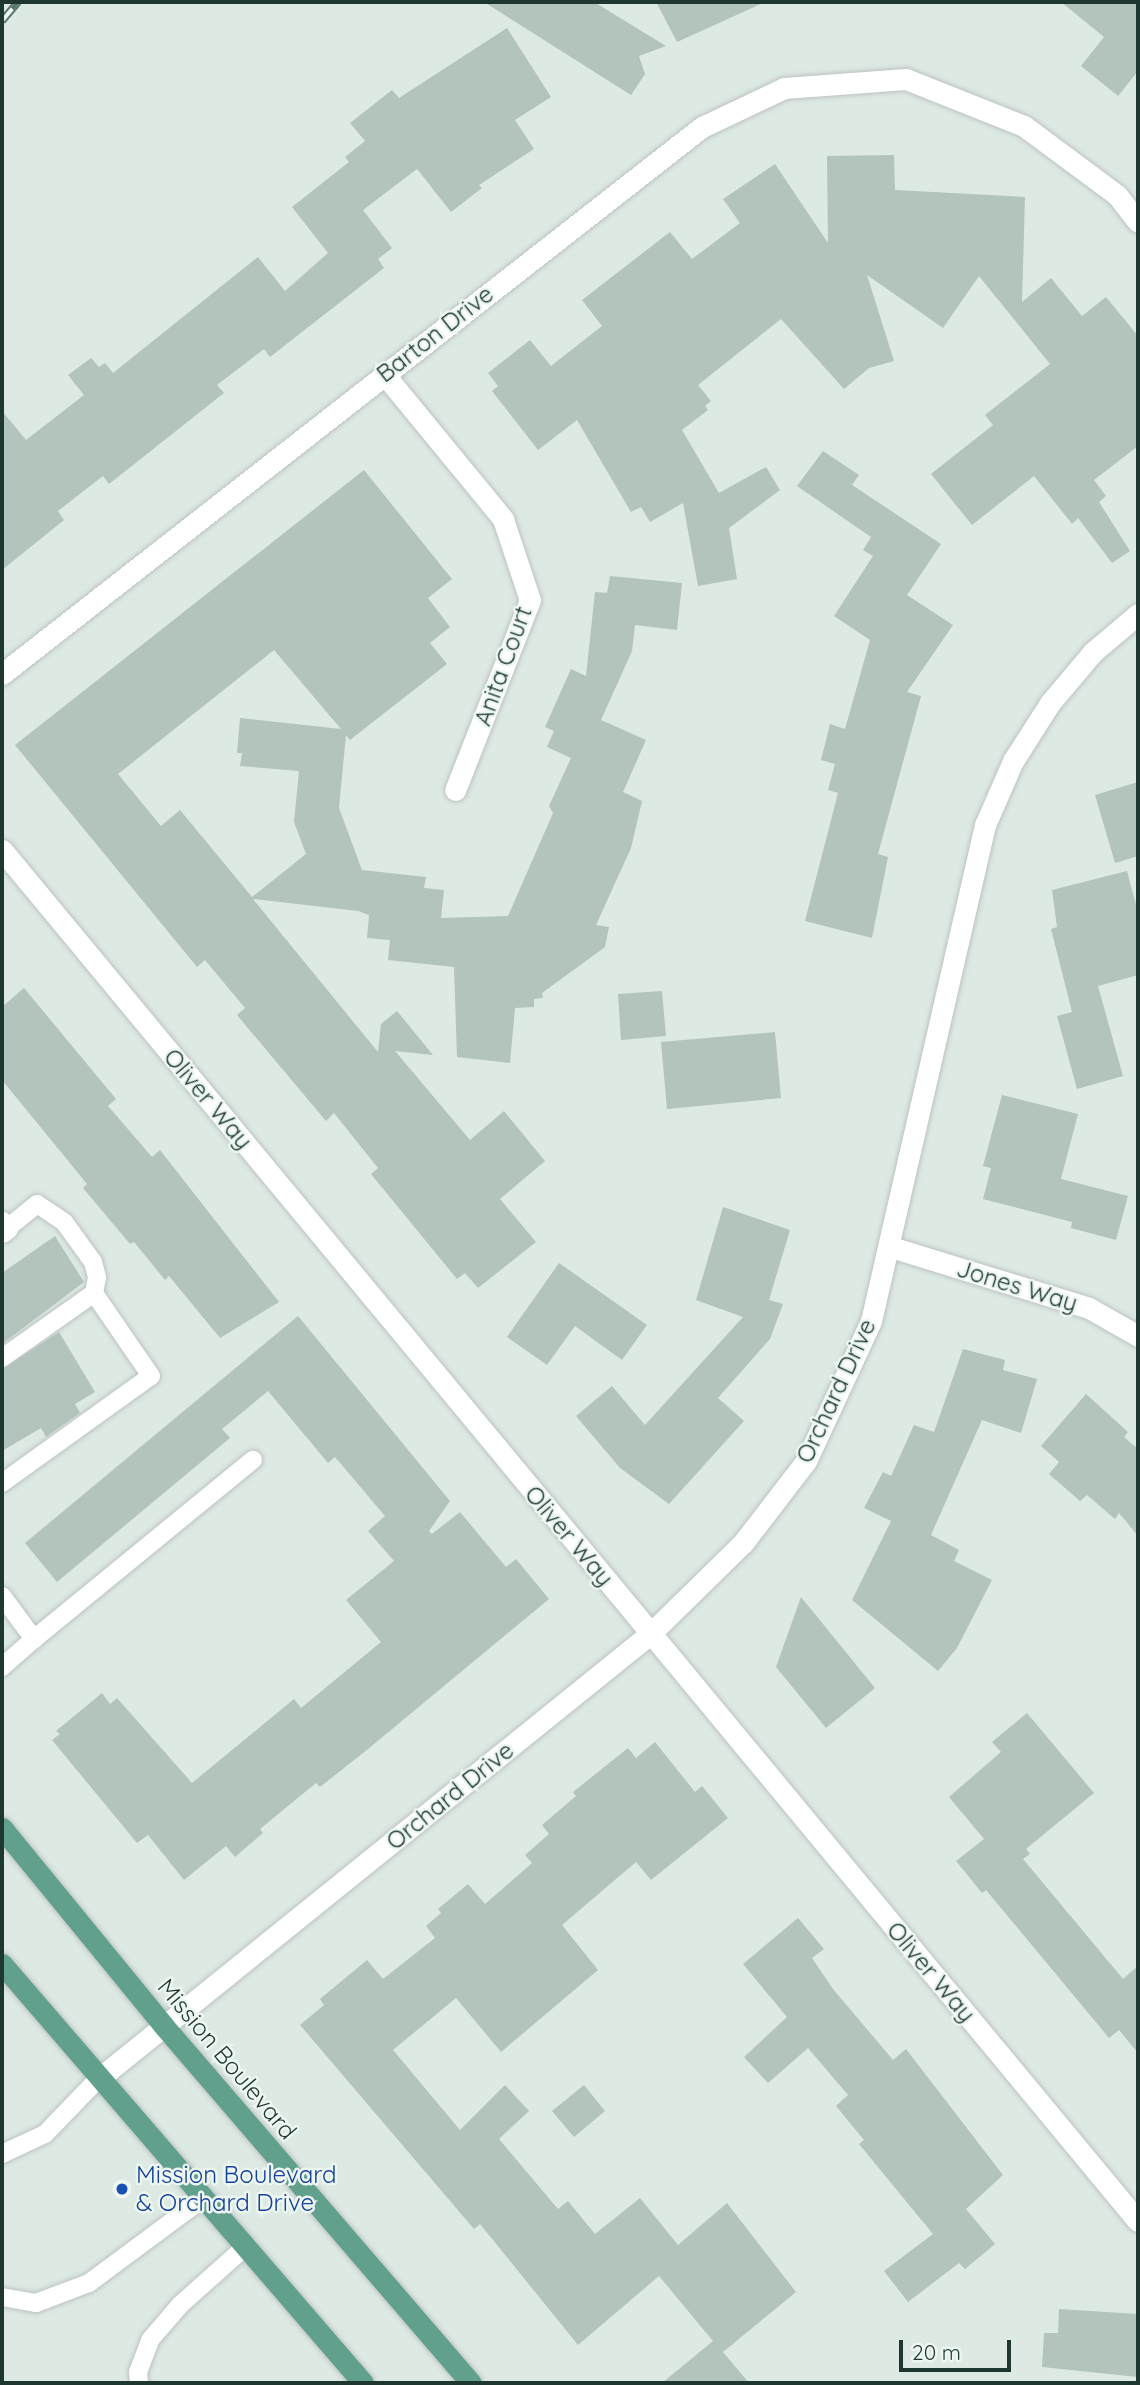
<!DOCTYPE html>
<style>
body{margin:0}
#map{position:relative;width:1140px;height:2385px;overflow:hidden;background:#dde9e3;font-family:Quicksand,sans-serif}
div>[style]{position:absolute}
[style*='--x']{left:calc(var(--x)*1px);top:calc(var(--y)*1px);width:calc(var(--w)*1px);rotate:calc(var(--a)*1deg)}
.building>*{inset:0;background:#b2c4bc}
.roads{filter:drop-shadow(0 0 2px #bcc3c1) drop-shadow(0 0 2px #bcc3c1)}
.lane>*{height:18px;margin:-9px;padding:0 9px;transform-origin:9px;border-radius:9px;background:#fff}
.street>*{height:21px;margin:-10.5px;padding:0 10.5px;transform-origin:10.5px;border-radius:10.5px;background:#fff}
.primary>*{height:21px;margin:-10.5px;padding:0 10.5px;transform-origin:10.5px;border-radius:10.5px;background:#60a08d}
.rail>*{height:8px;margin-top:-4px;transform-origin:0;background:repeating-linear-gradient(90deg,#edf6f1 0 16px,#58756c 0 32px);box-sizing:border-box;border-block:2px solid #58756c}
.dots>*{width:19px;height:19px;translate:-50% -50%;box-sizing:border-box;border:4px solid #edf6f1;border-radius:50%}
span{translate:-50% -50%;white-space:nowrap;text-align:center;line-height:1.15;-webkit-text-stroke:5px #edf6f1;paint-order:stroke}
.street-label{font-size:24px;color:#1e3831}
.transit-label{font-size:24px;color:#164399}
.left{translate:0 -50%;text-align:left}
.frame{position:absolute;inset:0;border:4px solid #1e3831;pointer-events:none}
.scale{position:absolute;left:899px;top:2340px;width:112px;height:32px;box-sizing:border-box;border:4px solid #1e3831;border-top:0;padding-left:9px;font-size:21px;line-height:24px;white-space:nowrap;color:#1e3831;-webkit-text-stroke:5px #edf6f1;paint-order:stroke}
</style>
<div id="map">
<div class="building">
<div style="clip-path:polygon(484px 2px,594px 2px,666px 46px,639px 56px,645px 74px,631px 95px)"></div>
<div style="clip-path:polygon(656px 2px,765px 2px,677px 42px)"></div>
<div style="clip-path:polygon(1061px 2px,1138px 2px,1138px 71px,1118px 96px,1081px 66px,1104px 37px)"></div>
<div style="clip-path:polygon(507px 28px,551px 97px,515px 120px,534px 149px,479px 185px,482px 188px,451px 212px,417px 169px,363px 210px,392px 248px,378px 259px,384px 268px,270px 357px,264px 349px,217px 385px,224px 393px,109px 484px,103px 476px,58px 511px,64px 520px,2px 570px,2px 411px,26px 440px,84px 395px,68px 375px,91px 358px,99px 367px,105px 363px,113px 373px,258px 257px,285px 291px,328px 253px,292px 207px,349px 162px,345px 157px,365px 141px,350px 123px,392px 90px,399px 98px)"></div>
<div style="clip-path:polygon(894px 155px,895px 190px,1025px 197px,1022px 302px,1051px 278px,1082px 316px,1106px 297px,1138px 336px,1138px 446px,1094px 480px,1106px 496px,1099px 502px,1130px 551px,1112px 563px,1078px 518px,1072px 524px,1034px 476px,972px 525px,931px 474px,993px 425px,985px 415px,1050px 364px,979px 276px,943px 328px,867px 275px,894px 361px,869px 368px,844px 389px,781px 319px,698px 385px,711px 401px,705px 406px,708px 410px,682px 430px,719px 493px,766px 467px,780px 490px,729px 528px,737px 579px,698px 586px,683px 503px,650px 522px,641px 507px,631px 512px,577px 420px,538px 450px,492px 391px,498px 386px,488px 373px,530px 340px,551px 366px,602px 326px,582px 300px,670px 232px,692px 259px,740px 223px,723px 199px,775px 164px,828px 243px,827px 156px)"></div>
<div style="clip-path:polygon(823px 451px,859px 475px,852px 485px,941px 544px,907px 595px,953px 625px,907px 692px,921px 696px,878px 854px,888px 857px,872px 938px,805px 921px,838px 793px,828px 790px,835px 764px,821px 760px,830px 724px,845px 729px,870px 640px,834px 616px,873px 556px,863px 550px,871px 537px,797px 486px)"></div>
<div style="clip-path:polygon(evenodd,364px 470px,452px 579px,428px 598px,450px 627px,430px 643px,447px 664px,350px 740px,346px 735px,339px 808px,362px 870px,426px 877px,424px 888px,444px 890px,441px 918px,508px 916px,553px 813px,549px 806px,571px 758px,547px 747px,554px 731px,545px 727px,571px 669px,586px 676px,595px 592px,607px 593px,610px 576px,682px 583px,677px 630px,635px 625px,632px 651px,601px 720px,646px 740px,623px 792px,642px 801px,631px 848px,596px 925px,609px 927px,605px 947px,542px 993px,543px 998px,534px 999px,534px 1007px,515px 1008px,510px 1063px,457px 1057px,454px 967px,388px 960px,390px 940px,367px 938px,369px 915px,358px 911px,253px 899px,378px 1052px,381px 1024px,397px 1011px,433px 1055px,395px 1051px,470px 1140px,504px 1111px,545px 1161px,500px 1199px,536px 1242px,478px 1288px,465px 1273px,457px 1279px,371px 1174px,378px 1168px,334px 1113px,326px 1121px,237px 1015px,245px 1008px,205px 960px,197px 967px,15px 745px,364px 470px,274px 650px,341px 729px,240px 718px,237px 753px,242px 753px,240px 766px,299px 771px,294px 822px,306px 854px,252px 897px,180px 810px,161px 826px,118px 774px,274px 650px)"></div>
<div style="clip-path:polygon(1138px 782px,1138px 856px,1115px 863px,1095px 795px)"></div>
<div style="clip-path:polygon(1127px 871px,1138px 912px,1138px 975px,1098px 986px,1123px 1076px,1077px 1089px,1057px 1016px,1072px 1012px,1051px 929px,1057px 927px,1052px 890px)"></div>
<div style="clip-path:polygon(24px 988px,116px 1099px,108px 1106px,152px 1157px,160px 1150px,279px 1302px,220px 1338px,169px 1276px,165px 1280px,134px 1242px,130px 1244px,83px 1188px,87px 1184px,2px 1080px,2px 1007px)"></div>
<div style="clip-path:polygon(662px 991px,666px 1036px,621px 1040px,618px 994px)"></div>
<div style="clip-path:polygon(775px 1032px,781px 1098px,667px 1109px,661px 1042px)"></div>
<div style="clip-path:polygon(1002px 1095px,1078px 1114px,1061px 1179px,1128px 1196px,1116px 1240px,1071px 1228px,1072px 1222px,983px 1199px,991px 1168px,983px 1166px)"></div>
<div style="clip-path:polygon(723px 1207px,790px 1230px,769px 1300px,783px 1304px,770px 1339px,718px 1398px,744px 1421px,669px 1504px,620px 1468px,576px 1416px,612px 1386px,645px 1425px,743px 1317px,696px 1300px)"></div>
<div style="clip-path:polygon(55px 1236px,84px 1282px,2px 1344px,2px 1273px)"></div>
<div style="clip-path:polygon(559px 1263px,647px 1325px,622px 1360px,575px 1326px,547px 1365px,507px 1337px)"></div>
<div style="clip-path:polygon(298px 1316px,450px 1501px,429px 1531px,432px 1534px,460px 1512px,506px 1567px,516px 1559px,549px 1599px,368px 1749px,320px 1787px,316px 1783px,260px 1829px,263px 1833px,235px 1857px,226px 1846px,184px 1880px,148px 1835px,137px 1843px,52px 1740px,60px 1734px,56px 1731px,102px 1693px,110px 1704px,117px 1698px,192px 1783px,294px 1699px,301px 1708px,381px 1642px,346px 1600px,394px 1561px,368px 1531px,385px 1516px,335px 1457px,328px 1463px,268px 1391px,222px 1429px,230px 1438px,57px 1582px,25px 1543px)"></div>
<div style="clip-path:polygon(59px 1332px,95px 1392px,75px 1404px,80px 1413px,46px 1437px,41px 1428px,2px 1451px,2px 1369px)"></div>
<div style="clip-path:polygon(963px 1349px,1005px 1360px,1003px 1370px,1037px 1379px,1021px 1433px,982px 1420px,931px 1535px,959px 1550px,954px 1561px,992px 1580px,957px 1648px,938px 1671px,852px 1600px,891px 1521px,864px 1508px,883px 1472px,891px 1476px,914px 1425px,934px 1432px)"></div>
<div style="clip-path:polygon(1086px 1394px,1128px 1432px,1124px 1437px,1138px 1449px,1138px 1536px,1119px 1513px,1115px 1519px,1087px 1495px,1080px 1501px,1049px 1474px,1059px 1462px,1041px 1446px)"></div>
<div style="clip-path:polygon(801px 1597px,875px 1688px,826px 1728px,776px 1667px)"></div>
<div style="clip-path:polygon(1027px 1713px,1094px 1793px,1026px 1849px,1030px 1854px,1023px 1859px,1123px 1979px,1138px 1966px,1138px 2053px,1119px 2030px,1109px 2038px,986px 1890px,982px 1893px,956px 1861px,984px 1839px,949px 1797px,1001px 1752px,992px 1742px)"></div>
<div style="clip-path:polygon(655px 1742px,695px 1792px,702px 1786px,728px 1818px,651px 1880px,636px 1862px,562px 1925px,598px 1970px,501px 2052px,456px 1998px,393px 2050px,460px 2130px,505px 2085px,529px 2111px,499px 2139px,558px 2209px,568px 2201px,595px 2234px,640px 2198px,678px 2245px,727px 2203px,796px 2292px,723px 2352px,749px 2383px,662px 2383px,713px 2341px,659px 2276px,578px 2345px,480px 2224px,474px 2229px,300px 2025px,324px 2005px,320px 1999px,367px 1960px,383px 1979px,435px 1938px,426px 1926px,441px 1913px,438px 1909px,468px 1884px,485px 1904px,532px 1863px,525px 1855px,549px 1834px,542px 1825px,576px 1796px,573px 1792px,628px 1748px,636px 1758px)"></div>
<div style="clip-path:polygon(798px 1918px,824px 1949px,812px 1958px,833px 1989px,893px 2060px,906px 2049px,1003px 2175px,966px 2209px,995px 2244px,965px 2269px,959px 2263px,908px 2302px,884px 2271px,933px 2234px,859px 2144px,864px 2140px,836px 2106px,848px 2095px,808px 2048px,768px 2083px,744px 2057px,787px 2017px,743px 1964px)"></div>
<div style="clip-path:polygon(584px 2085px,605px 2111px,574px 2137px,552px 2111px)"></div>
<div style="clip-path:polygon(1059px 2309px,1138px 2314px,1138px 2377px,1042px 2367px,1044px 2333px,1058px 2333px)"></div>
</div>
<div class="roads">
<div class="lane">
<div style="--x:2;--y:1358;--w:113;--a:-35.2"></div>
<div style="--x:94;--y:1293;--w:16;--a:-79"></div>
<div style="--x:97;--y:1277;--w:16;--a:-105"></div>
<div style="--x:93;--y:1262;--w:49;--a:-125.9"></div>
<div style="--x:64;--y:1222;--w:32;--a:-146"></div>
<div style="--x:37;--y:1204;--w:38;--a:141"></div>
<div style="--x:2;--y:1483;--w:183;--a:-35.7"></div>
<div style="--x:151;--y:1376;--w:101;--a:-124.5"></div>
<div style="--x:2;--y:1596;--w:54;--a:53.3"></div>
<div style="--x:34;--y:1639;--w:43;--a:138.8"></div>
<div style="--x:34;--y:1639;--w:283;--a:-39.3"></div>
<div style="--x:2;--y:2154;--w:47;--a:-24.9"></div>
<div style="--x:45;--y:2134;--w:75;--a:-46.1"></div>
<div style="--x:2;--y:2297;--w:35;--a:10"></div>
<div style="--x:36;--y:2303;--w:57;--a:-20.7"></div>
<div style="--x:89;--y:2283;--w:141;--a:-36.6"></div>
<div style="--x:139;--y:2383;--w:11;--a:-95"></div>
<div style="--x:138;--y:2372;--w:34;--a:-69"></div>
<div style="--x:150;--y:2340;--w:46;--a:-49.4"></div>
<div style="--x:180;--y:2305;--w:86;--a:-41.7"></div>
</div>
<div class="street">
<div style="--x:384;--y:374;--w:188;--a:50.6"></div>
<div style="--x:503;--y:519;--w:85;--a:71.6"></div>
<div style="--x:530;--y:600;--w:204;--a:111.5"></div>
<div style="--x:2;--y:674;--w:888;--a:-38.01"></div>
<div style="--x:702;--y:127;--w:91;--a:-25.4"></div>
<div style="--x:784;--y:88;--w:122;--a:-4.2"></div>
<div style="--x:906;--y:79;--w:127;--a:21.7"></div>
<div style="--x:1024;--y:126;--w:116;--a:36.6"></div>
<div style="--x:1117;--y:195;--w:34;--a:52"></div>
<div style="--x:2;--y:850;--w:1780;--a:50.36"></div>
<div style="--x:2;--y:1222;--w:8;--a:50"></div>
<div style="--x:7;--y:1228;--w:6;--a:141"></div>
<div style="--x:891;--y:1247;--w:207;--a:17.1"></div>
<div style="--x:1089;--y:1308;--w:56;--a:29.7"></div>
<div style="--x:97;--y:2080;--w:710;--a:-38.89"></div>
<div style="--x:650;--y:1634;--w:130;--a:-44.4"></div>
<div style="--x:743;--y:1543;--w:103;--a:-52.5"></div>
<div style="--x:806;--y:1461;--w:154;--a:-65.1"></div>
<div style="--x:871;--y:1321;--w:509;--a:-77.06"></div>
<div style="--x:985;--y:825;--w:70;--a:-66.4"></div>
<div style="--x:1013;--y:761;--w:69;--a:-57.5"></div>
<div style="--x:1050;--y:703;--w:67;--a:-49.9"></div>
<div style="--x:1093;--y:652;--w:59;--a:-40.2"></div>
</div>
<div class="primary">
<div style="--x:2;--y:1828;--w:254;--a:50.7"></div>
<div style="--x:163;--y:2025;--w:472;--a:49.3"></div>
<div style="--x:2;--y:1964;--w:553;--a:49.25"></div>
</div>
</div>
<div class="rail">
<div style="--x:2;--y:21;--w:25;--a:-50"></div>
</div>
<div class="dots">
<div style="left:122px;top:2189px;background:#1a4fb4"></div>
</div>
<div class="street-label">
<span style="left:435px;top:334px;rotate:-38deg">Barton Drive</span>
<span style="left:503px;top:666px;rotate:-70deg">Anita Court</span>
<span style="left:208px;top:1099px;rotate:50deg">Oliver Way</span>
<span style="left:1017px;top:1286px;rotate:17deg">Jones Way</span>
<span style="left:836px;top:1391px;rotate:-65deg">Orchard Drive</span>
<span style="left:569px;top:1536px;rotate:50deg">Oliver Way</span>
<span style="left:450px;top:1796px;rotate:-39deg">Orchard Drive</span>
<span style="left:931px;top:1972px;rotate:50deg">Oliver Way</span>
<span style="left:227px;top:2059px;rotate:50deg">Mission Boulevard</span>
</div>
<div class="transit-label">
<span class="left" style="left:136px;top:2189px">Mission Boulevard<br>&amp; Orchard Drive</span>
</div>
<div class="frame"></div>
<div class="scale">20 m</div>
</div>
